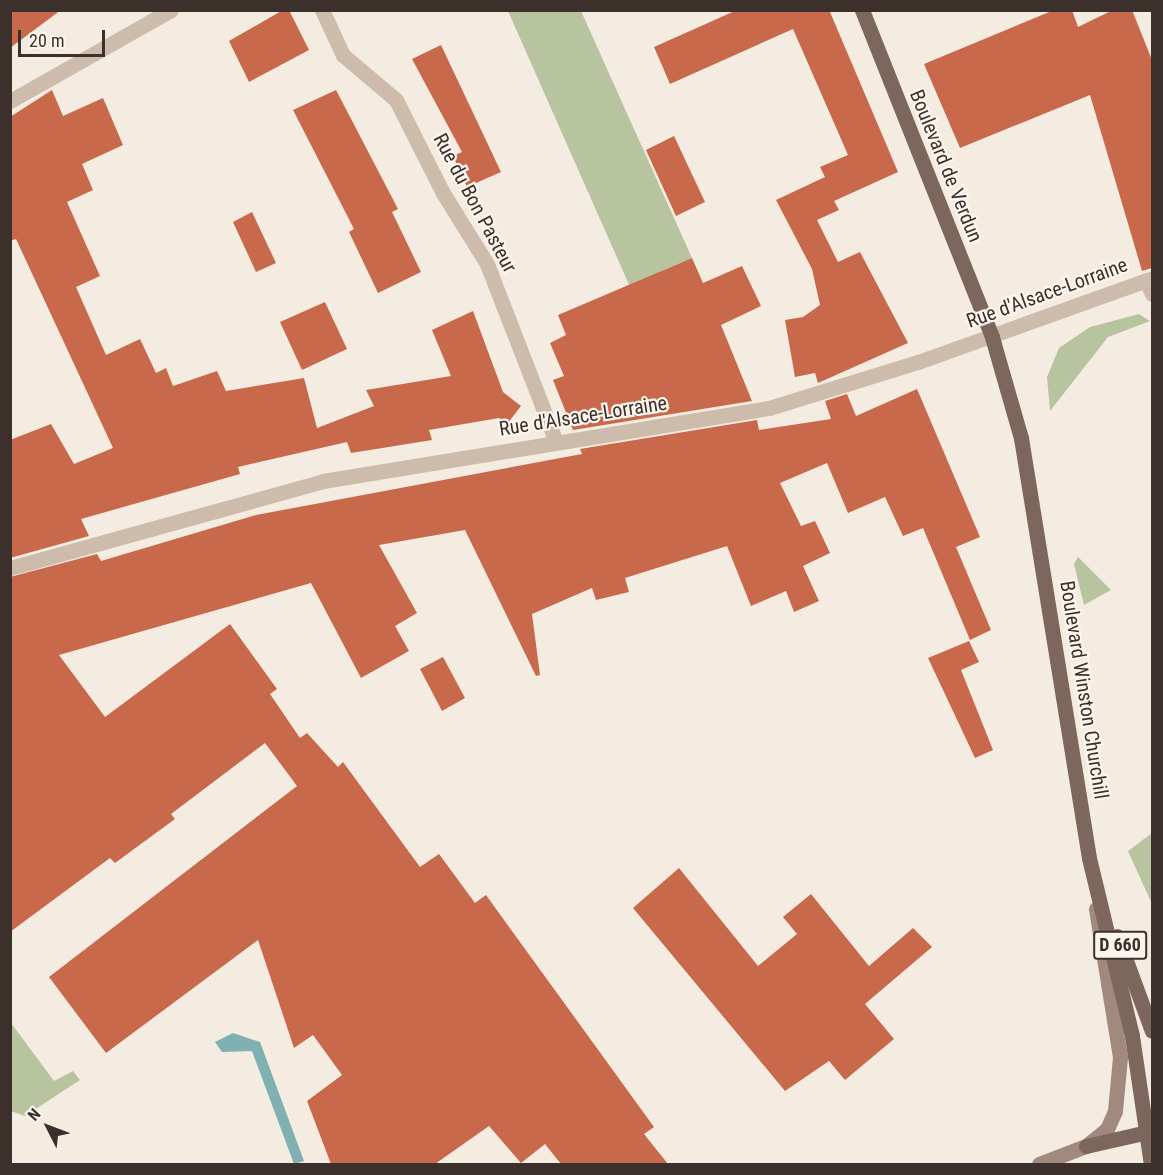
<!DOCTYPE html>
<style>
body{margin:0}
#map{position:relative;width:1163px;height:1175px;overflow:hidden;background:#f4ebe1;font-family:"Roboto Condensed",sans-serif}
div>[style]{position:absolute}
[style*='--x']{left:calc(var(--x)*1px);top:calc(var(--y)*1px);width:calc(var(--w)*1px);rotate:calc(var(--a)*1deg)}
.green>*{inset:0;background:#b8c4a0}
.water>*{inset:0;background:#7fb0b2}
.building>*{inset:0;background:#c8694b}
.minor>*{height:15px;margin:-7.5px;padding:0 7.5px;transform-origin:7.5px;border-radius:7.5px;background:#cdbbac}
.tertiary>*{height:15px;margin:-7.5px;padding:0 7.5px;transform-origin:7.5px;border-radius:7.5px;background:#cdbbac}
.secondary>*{height:15px;margin:-7.5px;padding:0 7.5px;transform-origin:7.5px;border-radius:7.5px;background:#a18a7d}
.primary>*{height:15px;margin:-7.5px;padding:0 7.5px;transform-origin:7.5px;border-radius:7.5px;background:#7d675c}
span{translate:-50% -50%;white-space:nowrap;text-align:center;line-height:1.15;-webkit-text-stroke:4.5px #fbf5ee;paint-order:stroke}
.shield-label span{padding:2px 4px;background:#fbf5ee;border:2px solid;border-radius:4px;-webkit-text-stroke-width:0}
.shield-label{font-size:18px;color:#3b302b;font-weight:700}
.street-label{font-size:20px;color:#3b302b}
.frame{position:absolute;inset:0;border:12px solid #3b302b;pointer-events:none}
.north{position:absolute;left:18px;top:1097px;width:60px;height:60px;-webkit-text-stroke:4px #fbf5ee;paint-order:stroke;rotate:312deg;font-size:16px;font-weight:700;line-height:24px;text-align:center;color:#3b302b}
.north::after{content:'';display:block;margin:auto;width:21px;height:27px;background:#3b302b;clip-path:polygon(50% 0,100% 100%,50% 72%,0 100%)}
.scale{position:absolute;left:18px;top:30px;width:87px;height:27px;box-sizing:border-box;border:3px solid #3b302b;border-top:0;padding-left:8px;font-size:18px;line-height:21px;white-space:nowrap;color:#3b302b;-webkit-text-stroke:4px #fbf5ee;paint-order:stroke}
</style>
<div id="map">
<div class="green">
<div style="clip-path:polygon(508px 11px,581px 11px,692px 258px,663px 270px,671px 289px,630px 287px)"></div>
<div style="clip-path:polygon(1139px 314px,1150px 321px,1108px 337px,1050px 411px,1047px 377px,1059px 348px,1090px 327px)"></div>
<div style="clip-path:polygon(1078px 557px,1111px 590px,1084px 605px,1074px 564px)"></div>
<div style="clip-path:polygon(1152px 833px,1152px 904px,1128px 851px)"></div>
<div style="clip-path:polygon(11px 1023px,54px 1081px,73px 1071px,80px 1080px,25px 1116px,11px 1111px)"></div>
</div>
<div class="water">
<div style="clip-path:polygon(233px 1033px,260px 1042px,304px 1161px,294px 1164px,252px 1051px,222px 1052px,215px 1042px)"></div>
</div>
<div class="building">
<div style="clip-path:polygon(10px 10px,61px 10px,10px 48px)"></div>
<div style="clip-path:polygon(283px 10px,289px 10px,309px 50px,249px 82px,229px 41px)"></div>
<div style="clip-path:polygon(737px 10px,833px 10px,830px 12px,898px 172px,834px 201px,839px 210px,817px 220px,838px 262px,860px 252px,908px 343px,818px 383px,815px 373px,795px 377px,785px 320px,803px 317px,820px 305px,812px 269px,776px 200px,825px 177px,820px 167px,848px 155px,793px 29px,670px 84px,654px 47px)"></div>
<div style="clip-path:polygon(1054px 10px,1072px 10px,1078px 27px,1113px 10px,1132px 10px,1152px 60px,1152px 268px,1142px 271px,1090px 95px,960px 148px,924px 64px)"></div>
<div style="clip-path:polygon(441px 45px,501px 172px,467px 187px,453px 156px,462px 152px,412px 59px)"></div>
<div style="clip-path:polygon(52px 90px,63px 116px,103px 98px,123px 145px,82px 164px,93px 190px,67px 202px,100px 276px,76px 287px,106px 355px,140px 339px,156px 373px,166px 368px,173px 386px,217px 371px,226px 391px,304px 378px,317px 428px,374px 406px,366px 390px,451px 376px,432px 330px,473px 311px,503px 392px,521px 406px,507px 424px,499px 418px,429px 430px,432px 440px,351px 453px,347px 442px,238px 467px,240px 474px,81px 519px,89px 536px,10px 558px,10px 440px,51px 424px,74px 464px,113px 448px,16px 239px,10px 241px,10px 117px)"></div>
<div style="clip-path:polygon(336px 90px,398px 209px,392px 212px,421px 272px,378px 293px,349px 232px,354px 229px,293px 110px)"></div>
<div style="clip-path:polygon(674px 136px,705px 202px,676px 216px,646px 150px)"></div>
<div style="clip-path:polygon(252px 212px,276px 263px,256px 272px,233px 222px)"></div>
<div style="clip-path:polygon(692px 258px,703px 283px,742px 266px,761px 306px,721px 325px,752px 401px,573px 430px,553px 380px,564px 376px,550px 343px,566px 335px,558px 315px)"></div>
<div style="clip-path:polygon(325px 302px,347px 349px,302px 370px,280px 322px)"></div>
<div style="clip-path:polygon(917px 389px,980px 537px,956px 547px,991px 630px,970px 640px,923px 528px,903px 536px,885px 497px,848px 513px,827px 463px,780px 483px,801px 526px,815px 521px,830px 553px,803px 566px,819px 601px,794px 612px,786px 591px,751px 606px,727px 546px,625px 578px,629px 592px,596px 600px,592px 588px,532px 614px,540px 675px,536px 676px,465px 530px,379px 545px,417px 613px,395px 626px,409px 651px,361px 678px,311px 583px,59px 655px,105px 717px,230px 624px,277px 689px,270px 694px,300px 738px,307px 733px,338px 767px,343px 762px,420px 867px,439px 854px,475px 903px,486px 895px,654px 1127px,644px 1134px,668px 1164px,561px 1164px,545px 1144px,521px 1163px,489px 1126px,435px 1164px,331px 1164px,307px 1101px,342px 1075px,313px 1035px,294px 1048px,258px 940px,106px 1053px,49px 977px,297px 786px,265px 743px,171px 814px,175px 819px,115px 863px,110px 858px,10px 932px,10px 577px,97px 554px,101px 561px,256px 515px,582px 454px,580px 449px,757px 420px,759px 430px,831px 419px,825px 401px,847px 394px,856px 416px)"></div>
<div style="clip-path:polygon(969px 641px,979px 662px,961px 670px,993px 750px,975px 758px,928px 658px)"></div>
<div style="clip-path:polygon(443px 657px,465px 698px,442px 711px,420px 669px)"></div>
<div style="clip-path:polygon(679px 868px,758px 966px,797px 934px,783px 917px,811px 894px,869px 966px,913px 928px,932px 947px,865px 1004px,894px 1039px,845px 1080px,829px 1061px,785px 1091px,633px 908px)"></div>
</div>
<div class="minor">
<div style="--x:322;--y:10;--w:50;--a:65"></div>
<div style="--x:343;--y:55;--w:70;--a:40.3"></div>
<div style="--x:396;--y:100;--w:104;--a:63.2"></div>
<div style="--x:443;--y:193;--w:84;--a:58.2"></div>
<div style="--x:487;--y:264;--w:188;--a:68.8"></div>
<div style="--x:10;--y:101;--w:185;--a:-29.5"></div>
<div style="--x:1146;--y:280;--w:15;--a:67"></div>
</div>
<div class="tertiary">
<div style="--x:10;--y:568;--w:325;--a:-15.5"></div>
<div style="--x:323;--y:481;--w:452;--a:-9.3"></div>
<div style="--x:769;--y:408;--w:156;--a:-17.2"></div>
<div style="--x:918;--y:362;--w:249;--a:-19.7"></div>
</div>
<div class="secondary">
<div style="--x:1039;--y:1164;--w:50;--a:-21"></div>
<div style="--x:1086;--y:1146;--w:27;--a:-39"></div>
<div style="--x:1107;--y:1129;--w:20;--a:-66"></div>
<div style="--x:1115;--y:1111;--w:54;--a:-84.7"></div>
<div style="--x:1120;--y:1057;--w:150;--a:-99.2"></div>
</div>
<div class="primary">
<div style="--x:862;--y:10;--w:352;--a:68.3"></div>
<div style="--x:992;--y:337;--w:105;--a:74"></div>
<div style="--x:1021;--y:438;--w:425;--a:80.8"></div>
<div style="--x:1089;--y:858;--w:183;--a:76.4"></div>
<div style="--x:1132;--y:1036;--w:129;--a:81.6"></div>
<div style="--x:1117;--y:936;--w:101;--a:69.8"></div>
<div style="--x:1086;--y:1146;--w:68;--a:-12.8"></div>
</div>
<div class="shield-label">
<span style="left:1120px;top:945px">D 660</span>
</div>
<div class="street-label">
<span style="left:946px;top:166px;rotate:68deg">Boulevard de Verdun</span>
<span style="left:475px;top:203px;rotate:62deg">Rue du Bon Pasteur</span>
<span style="left:1047px;top:293px;rotate:-20deg">Rue d'Alsace-Lorraine</span>
<span style="left:583px;top:416px;rotate:-9deg">Rue d'Alsace-Lorraine</span>
<span style="left:1084px;top:690px;rotate:81deg">Boulevard Winston Churchill</span>
</div>
<div class="frame"></div>
<div class="north">N</div>
<div class="scale">20 m</div>
</div>
